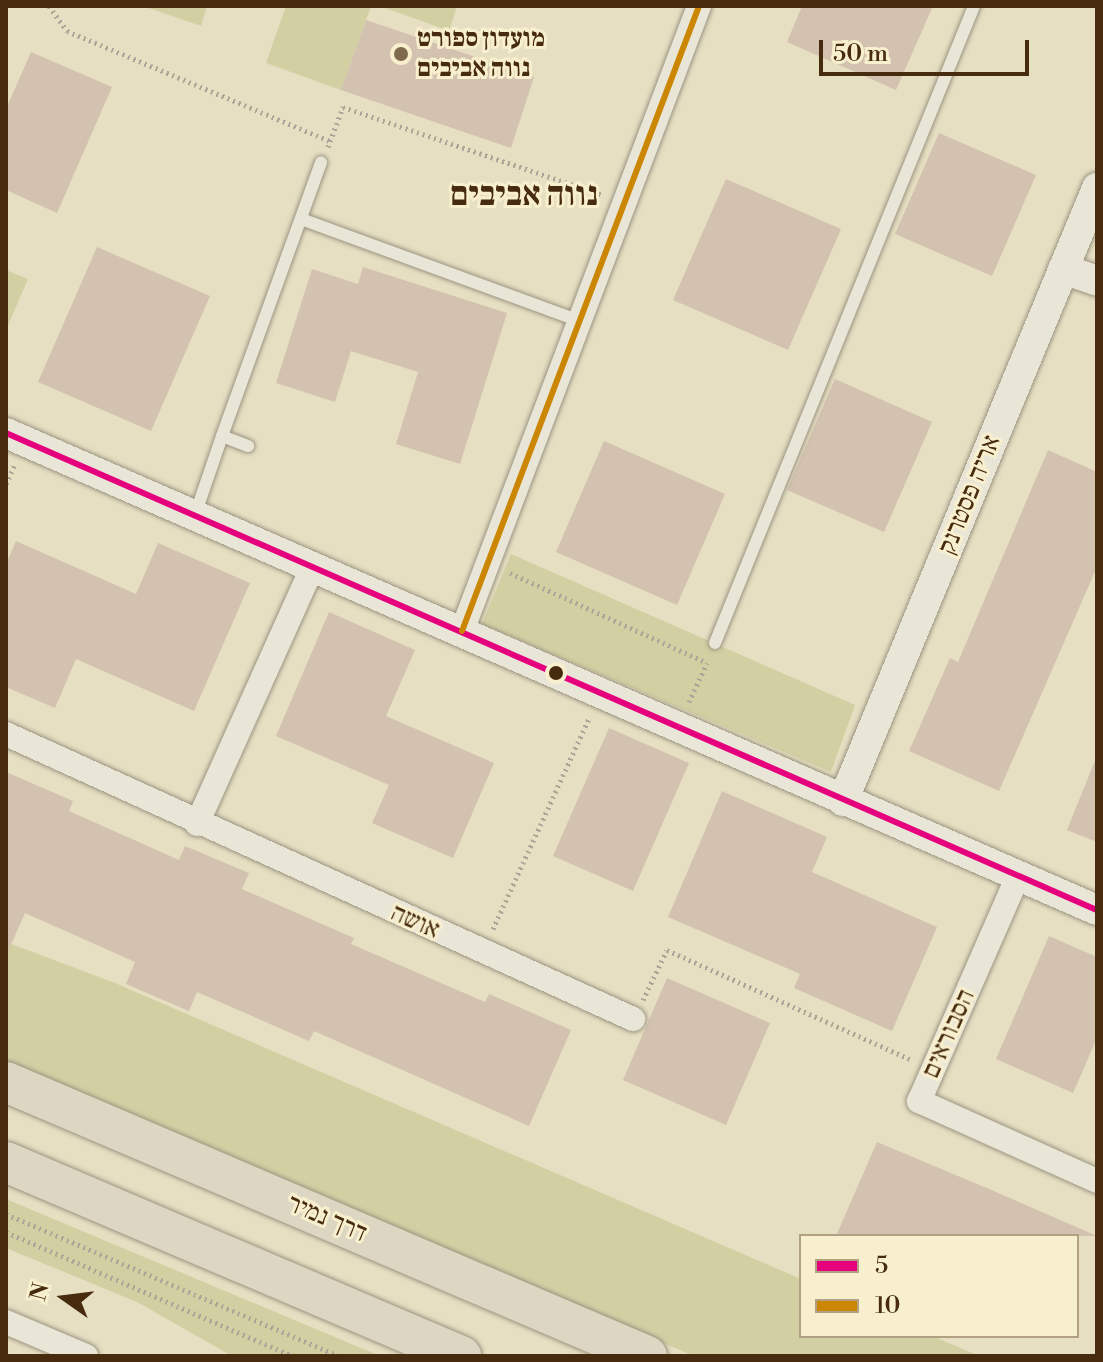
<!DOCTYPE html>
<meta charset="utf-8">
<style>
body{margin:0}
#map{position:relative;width:1103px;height:1362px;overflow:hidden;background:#e6dfc2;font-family:"Libre Bodoni","Frank Ruhl Libre",serif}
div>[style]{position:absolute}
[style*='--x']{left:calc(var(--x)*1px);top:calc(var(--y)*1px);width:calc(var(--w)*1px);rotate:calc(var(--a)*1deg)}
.green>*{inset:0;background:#d2d0a3}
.building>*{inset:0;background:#d3c2af}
.path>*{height:5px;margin-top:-2.5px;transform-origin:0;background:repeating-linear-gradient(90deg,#aca698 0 2px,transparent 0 6px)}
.roads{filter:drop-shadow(0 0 2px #9c9481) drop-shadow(0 0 2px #9c9481)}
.service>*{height:12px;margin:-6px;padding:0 6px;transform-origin:6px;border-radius:6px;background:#e9e6d8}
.minor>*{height:24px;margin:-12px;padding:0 12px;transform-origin:12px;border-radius:12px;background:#e9e6d8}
.tertiary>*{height:30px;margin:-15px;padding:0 15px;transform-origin:15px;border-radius:15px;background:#e9e6d8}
.trunk>*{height:40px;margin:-20px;padding:0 20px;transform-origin:20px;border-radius:20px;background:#ddd6c3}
.bus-1>*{height:6px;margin:-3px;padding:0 3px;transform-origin:3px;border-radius:3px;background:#e5007d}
.bus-2>*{height:6px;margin:-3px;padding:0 3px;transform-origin:3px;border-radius:3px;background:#cb8704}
.dots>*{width:22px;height:22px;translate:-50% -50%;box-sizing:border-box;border:4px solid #f8efce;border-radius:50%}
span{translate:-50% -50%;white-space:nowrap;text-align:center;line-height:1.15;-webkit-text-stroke:6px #f8efce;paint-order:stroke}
.poi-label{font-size:26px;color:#472b0f;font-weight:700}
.left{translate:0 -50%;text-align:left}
.street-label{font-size:26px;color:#472b0f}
.district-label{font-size:34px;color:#472b0f;font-weight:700}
.frame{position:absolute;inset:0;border:8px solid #472b0f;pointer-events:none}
.legend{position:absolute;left:799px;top:1234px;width:280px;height:104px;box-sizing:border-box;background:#f8efce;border:2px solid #b1a182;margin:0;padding:10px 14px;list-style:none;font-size:24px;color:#472b0f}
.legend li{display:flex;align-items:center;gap:16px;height:40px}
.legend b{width:40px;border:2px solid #b1a182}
.north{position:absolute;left:24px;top:1258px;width:80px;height:80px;-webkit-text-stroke:6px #f8efce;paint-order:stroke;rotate:284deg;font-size:22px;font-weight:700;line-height:32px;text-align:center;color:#472b0f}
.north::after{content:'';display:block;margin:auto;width:28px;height:36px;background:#472b0f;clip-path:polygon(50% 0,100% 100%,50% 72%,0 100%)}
.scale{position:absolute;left:819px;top:40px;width:210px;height:36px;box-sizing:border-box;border:4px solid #472b0f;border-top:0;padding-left:10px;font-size:24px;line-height:28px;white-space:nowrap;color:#472b0f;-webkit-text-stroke:6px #f8efce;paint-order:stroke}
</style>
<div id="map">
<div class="green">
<div style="clip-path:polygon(143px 6px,207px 6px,201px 26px)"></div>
<div style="clip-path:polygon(286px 6px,371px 6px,341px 90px,266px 63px)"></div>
<div style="clip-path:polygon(380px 6px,457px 6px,449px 31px)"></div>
<div style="clip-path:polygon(6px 270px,28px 279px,6px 330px)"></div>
<div style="clip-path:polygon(511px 554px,855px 705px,831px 772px,482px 624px)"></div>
<div style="clip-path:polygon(6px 942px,115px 983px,801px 1279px,801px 1336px,932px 1336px,979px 1356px,694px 1356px,77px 1095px,6px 1062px)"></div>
<div style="clip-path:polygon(6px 1199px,380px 1356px,232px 1356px,137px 1302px,6px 1248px)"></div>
</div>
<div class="building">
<div style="clip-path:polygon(802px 6px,933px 6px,896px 90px,787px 42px)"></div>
<div style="clip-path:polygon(366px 20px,534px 77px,511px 148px,341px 90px)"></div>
<div style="clip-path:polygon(31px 52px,112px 87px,57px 213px,6px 190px,6px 109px)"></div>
<div style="clip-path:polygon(939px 133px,1036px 175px,992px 276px,895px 234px)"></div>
<div style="clip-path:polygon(726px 179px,841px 229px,788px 350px,673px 300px)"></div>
<div style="clip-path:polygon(97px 247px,210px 296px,151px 431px,38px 382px)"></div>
<div style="clip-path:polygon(363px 267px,507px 313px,460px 464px,396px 444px,418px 372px,351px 351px,335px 402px,276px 383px,312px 269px,358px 284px)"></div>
<div style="clip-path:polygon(835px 379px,932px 422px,884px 532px,787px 490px)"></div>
<div style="clip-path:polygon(604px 441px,725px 494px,677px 605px,556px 552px)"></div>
<div style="clip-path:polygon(1048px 450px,1097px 472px,1097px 567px,999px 791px,909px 751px,950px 658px,958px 662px)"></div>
<div style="clip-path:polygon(16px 541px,136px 594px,158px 543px,250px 583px,194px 711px,76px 659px,55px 708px,6px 687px,6px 564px)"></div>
<div style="clip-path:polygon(329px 612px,415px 650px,386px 716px,494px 763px,453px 858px,372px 823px,389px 785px,276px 736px)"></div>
<div style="clip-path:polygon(609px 728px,689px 763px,633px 891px,553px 856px)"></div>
<div style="clip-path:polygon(1096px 758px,1097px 758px,1097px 842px,1067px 830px)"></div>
<div style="clip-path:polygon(6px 772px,73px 801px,69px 811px,179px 860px,185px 846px,249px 873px,242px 889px,354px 938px,351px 944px,485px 1002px,489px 994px,571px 1030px,529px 1126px,314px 1031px,309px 1041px,197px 992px,189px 1011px,126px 984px,135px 962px,25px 913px,6px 956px)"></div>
<div style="clip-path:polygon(722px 791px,827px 837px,812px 872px,937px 927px,892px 1031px,794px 988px,800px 974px,668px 917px)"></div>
<div style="clip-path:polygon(1049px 936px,1097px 957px,1097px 1038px,1073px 1093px,996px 1059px)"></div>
<div style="clip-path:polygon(667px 978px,770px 1023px,726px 1125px,623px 1080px)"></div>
<div style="clip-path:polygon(877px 1142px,989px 1189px,1097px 1236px,836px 1236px)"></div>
</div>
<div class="path">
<div style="--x:49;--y:6;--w:31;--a:54"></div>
<div style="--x:67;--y:31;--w:285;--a:22.7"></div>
<div style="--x:328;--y:147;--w:43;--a:-69.4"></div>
<div style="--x:343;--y:107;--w:274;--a:18.7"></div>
<div style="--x:6;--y:484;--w:20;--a:-66"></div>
<div style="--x:510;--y:573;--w:214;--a:24.5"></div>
<div style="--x:689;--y:702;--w:43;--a:-65.2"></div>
<div style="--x:493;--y:929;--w:234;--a:-65.5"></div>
<div style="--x:643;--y:1000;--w:55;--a:-64.4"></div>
<div style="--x:667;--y:950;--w:266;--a:24.2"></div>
<div style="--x:6;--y:1214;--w:362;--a:23.1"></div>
<div style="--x:6;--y:1232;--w:312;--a:23.4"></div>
</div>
<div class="roads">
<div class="service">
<div style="--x:301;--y:219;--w:297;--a:20.1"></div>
<div style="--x:222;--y:436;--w:291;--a:-70.1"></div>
<div style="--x:195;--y:515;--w:83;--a:-71.1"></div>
<div style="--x:222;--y:436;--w:28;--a:21"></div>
<div style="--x:715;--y:643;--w:688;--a:-67.87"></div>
</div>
<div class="minor">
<div style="--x:462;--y:631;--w:668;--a:-69.23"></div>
<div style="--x:6;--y:734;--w:689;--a:24.44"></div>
<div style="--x:197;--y:824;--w:283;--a:-65.8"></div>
<div style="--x:1018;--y:876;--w:246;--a:113.7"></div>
<div style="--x:919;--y:1101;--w:195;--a:24.2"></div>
<div style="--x:6;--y:1322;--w:87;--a:23"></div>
</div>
<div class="tertiary">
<div style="--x:1063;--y:269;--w:36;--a:19"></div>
<div style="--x:6;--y:433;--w:1191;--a:23.62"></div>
<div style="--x:843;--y:801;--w:664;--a:-67.49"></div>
</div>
<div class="trunk">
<div style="--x:6;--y:1082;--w:697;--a:23.14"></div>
<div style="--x:6;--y:1162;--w:495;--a:23.1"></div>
</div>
</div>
<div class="bus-1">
<div style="--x:6;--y:433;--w:1191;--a:23.62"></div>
</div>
<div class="bus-2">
<div style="--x:462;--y:631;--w:668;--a:-69.23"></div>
</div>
<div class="dots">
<div style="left:401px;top:54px;background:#7f6a4e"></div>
<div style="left:556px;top:673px;background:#472b0f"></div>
</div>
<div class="poi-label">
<span class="left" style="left:417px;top:54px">מועדון ספורט<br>נווה אביבים</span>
</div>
<div class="street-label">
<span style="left:970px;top:495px;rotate:-68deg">אריה פסטרנק</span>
<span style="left:415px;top:922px;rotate:24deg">אושה</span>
<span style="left:949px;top:1034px;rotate:-66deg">הסבוראים</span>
<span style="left:327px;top:1219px;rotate:23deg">דרך נמיר</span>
</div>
<div class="district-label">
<span style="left:524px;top:196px">נווה אביבים</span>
</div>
<div class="frame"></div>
<ul class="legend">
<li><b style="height:10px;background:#e5007d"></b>5</li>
<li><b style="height:10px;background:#cb8704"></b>10</li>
</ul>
<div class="north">N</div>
<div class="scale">50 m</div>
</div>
